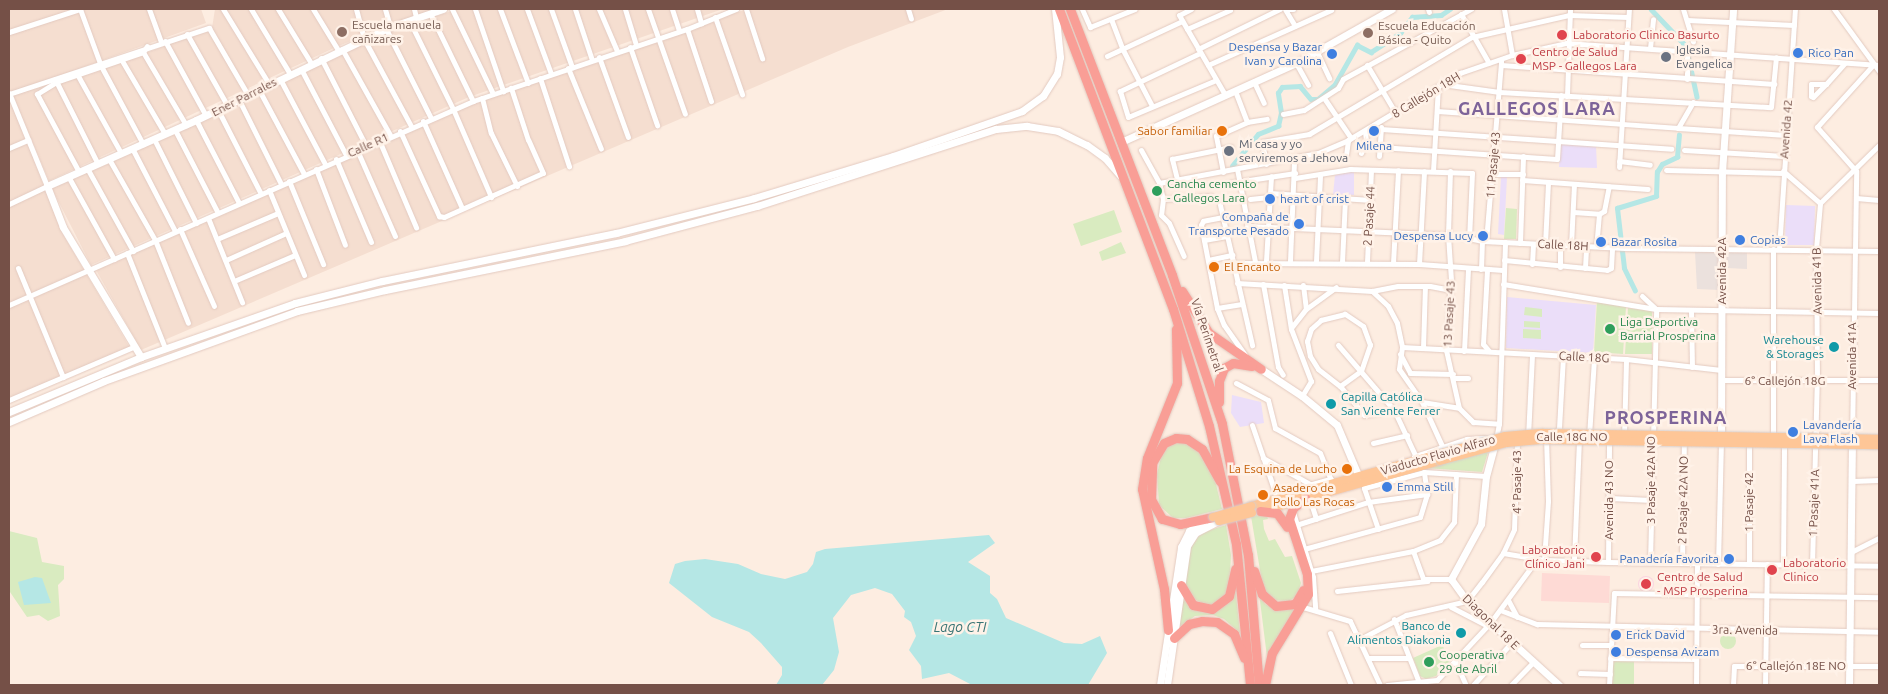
<!DOCTYPE html>
<meta charset="utf-8">
<style>
body{margin:0}
#map{position:relative;width:1888px;height:694px;overflow:hidden;background:#fdede1;font-family:Ubuntu,sans-serif}
div>[style]{position:absolute}
[style*='--x']{left:calc(var(--x)*1px);top:calc(var(--y)*1px);width:calc(var(--w)*1px);rotate:calc(var(--a)*1deg)}
.residential>*{inset:0;background:#f5ded0}
.commercial>*{inset:0;background:#fedad5}
.industrial>*{inset:0;background:#ebe1dd}
.education>*{inset:0;background:#ebdef9}
.medical>*{inset:0;background:#fbd4e0}
.round{border-radius:50%}
.green>*{inset:0;background:#d9ebc0}
.water>*{inset:0;background:#b5e7e5}
.canal>*{height:4.5px;margin:-2.25px;padding:0 2.25px;transform-origin:2.25px;border-radius:2.25px;background:#b5e7e5}
.roads{filter:drop-shadow(0 0 1px #e3cac0) drop-shadow(0 0 1px #e3cac0)}
.street>*{height:5px;margin:-2.5px;padding:0 2.5px;transform-origin:2.5px;border-radius:2.5px;background:#fff}
.secondary>*{height:7px;margin:-3.5px;padding:0 3.5px;transform-origin:3.5px;border-radius:3.5px;background:#fff}
.primary>*{height:8px;margin:-4px;padding:0 4px;transform-origin:4px;border-radius:4px;background:#fec697}
.highway>*{height:9px;margin:-4.5px;padding:0 4.5px;transform-origin:4.5px;border-radius:4.5px;background:#f99e96}
.bridges{filter:drop-shadow(0 0 1px #d8cecb) drop-shadow(0 0 1px #d8cecb)}
.primary-bridge>*{height:8px;margin:-4px;padding:0 4px;transform-origin:4px;border-radius:4px;background:#fec697}
.dots>*{width:14px;height:14px;translate:-50% -50%;box-sizing:border-box;border:2px solid #fff2e8;border-radius:50%}
span{translate:-50% -50%;white-space:nowrap;text-align:center;line-height:1.15;-webkit-text-stroke:5px #fff2e8;paint-order:stroke}
.education-label{font-size:12px;color:#785e54}
.left{translate:0 -50%;text-align:left}
.health-label{font-size:12px;color:#be3a42}
.right{translate:-100% -50%;text-align:right}
.shop-label{font-size:12px;color:#366cbe}
.worship-label{font-size:12px;color:#5b616d}
.street-label{font-size:12px;color:#755047}
.food-label{font-size:12px;color:#c56008}
.leisure-label{font-size:12px;color:#27864d}
.culture-label{font-size:12px;color:#0d838f}
.water-label{font-size:14px;color:#387474;font-style:italic}
.district-label{font-size:18px;color:#7d6399;font-weight:700;letter-spacing:1px}
.frame{position:absolute;inset:0;border:10px solid #755047;pointer-events:none}
</style>
<div id="map">
<div class="residential">
<div style="clip-path:polygon(9px 9px,201px 9px,206px 23px,14px 92px,125px 61px,212px 28px,215px 9px,444px 9px,387px 26px,334px 48px,49px 181px,12px 93px,9px 95px)"></div>
<div style="clip-path:polygon(457px 9px,723px 9px,469px 97px,91px 265px,51px 187px,242px 103px,368px 40px)"></div>
<div style="clip-path:polygon(747px 9px,948px 9px,848px 47px,141px 350px,96px 270px,451px 112px)"></div>
<div style="clip-path:polygon(11px 100px,61px 231px,130px 348px,9px 398px,9px 101px)"></div>
</div>
<div class="commercial">
<div style="clip-path:polygon(1542px 573px,1610px 576px,1609px 603px,1541px 601px)"></div>
</div>
<div class="industrial">
<div style="clip-path:polygon(1727px 251px,1747px 252px,1747px 269px,1727px 268px)"></div>
<div style="clip-path:polygon(1695px 252px,1719px 252px,1719px 290px,1697px 289px)"></div>
</div>
<div class="education">
<div style="clip-path:polygon(1561px 143px,1596px 146px,1597px 168px,1559px 167px)"></div>
<div style="clip-path:polygon(1354px 171px,1354px 195px,1333px 195px,1335px 175px)"></div>
<div style="clip-path:polygon(1501px 177px,1507px 177px,1504px 235px,1498px 234px)"></div>
<div style="clip-path:polygon(1786px 205px,1815px 206px,1814px 245px,1785px 245px)"></div>
<div style="clip-path:polygon(1507px 297px,1596px 305px,1593px 353px,1506px 348px)"></div>
<div style="clip-path:polygon(1232px 395px,1261px 402px,1264px 423px,1240px 427px,1231px 413px)"></div>
</div>
<div class="medical">
<div class="round" style="left:1638px;top:576px;width:16px;height:16px"></div>
</div>
<div class="green">
<div style="clip-path:polygon(1506px 208px,1517px 209px,1516px 239px,1504px 239px)"></div>
<div style="clip-path:polygon(1114px 210px,1122px 232px,1081px 246px,1073px 224px)"></div>
<div style="clip-path:polygon(1121px 242px,1126px 253px,1102px 261px,1099px 252px)"></div>
<div style="clip-path:polygon(1597px 301px,1626px 306px,1623px 354px,1594px 352px)"></div>
<div style="clip-path:polygon(1525px 307px,1542px 309px,1542px 317px,1524px 315px)"></div>
<div style="clip-path:polygon(1628px 308px,1652px 311px,1652px 354px,1625px 354px)"></div>
<div style="clip-path:polygon(1524px 321px,1540px 322px,1540px 328px,1524px 327px)"></div>
<div style="clip-path:polygon(1523px 329px,1541px 330px,1541px 339px,1523px 338px)"></div>
<div style="clip-path:polygon(1180px 440px,1195px 444px,1214px 476px,1222px 509px,1186px 518px,1173px 518px,1159px 505px,1157px 474px,1161px 457px,1169px 441px)"></div>
<div style="clip-path:polygon(1489px 449px,1482px 472px,1426px 468px)"></div>
<div style="clip-path:polygon(1266px 514px,1268px 519px,1263px 520px,1264px 529px,1269px 541px,1275px 539px,1285px 557px,1292px 556px,1301px 583px,1297px 596px,1289px 601px,1272px 600px,1266px 596px,1262px 582px,1251px 516px)"></div>
<div style="clip-path:polygon(1226px 525px,1231px 555px,1229px 591px,1210px 607px,1192px 598px,1185px 585px,1187px 569px,1191px 547px,1197px 538px,1204px 532px)"></div>
<div style="clip-path:polygon(9px 531px,37px 538px,42px 562px,64px 566px,64px 579px,58px 585px,60px 616px,48px 621px,39px 615px,27px 617px,10px 592px)"></div>
<div style="clip-path:polygon(1235px 585px,1240px 633px,1224px 619px,1213px 615px,1195px 616px,1178px 628px,1181px 595px,1187px 602px,1212px 611px,1229px 600px)"></div>
<div style="clip-path:polygon(1259px 593px,1265px 604px,1275px 609px,1287px 610px,1298px 605px,1267px 657px)"></div>
<div class="round" style="left:1720px;top:633px;width:16px;height:16px"></div>
<div style="clip-path:polygon(1442px 645px,1451px 660px,1436px 676px,1426px 679px,1420px 676px,1413px 658px)"></div>
<div style="clip-path:polygon(1611px 659px,1634px 659px,1634px 685px,1610px 685px)"></div>
</div>
<div class="water">
<div style="clip-path:polygon(989px 535px,995px 543px,968px 562px,990px 576px,990px 593px,997px 599px,1006px 618px,1064px 643px,1082px 644px,1100px 636px,1107px 653px,1088px 685px,972px 685px,949px 673px,922px 679px,921px 666px,909px 650px,916px 636px,911px 622px,904px 617px,905px 611px,892px 594px,875px 588px,851px 595px,833px 618px,839px 652px,834px 670px,822px 685px,776px 685px,782px 675px,782px 667px,761px 643px,749px 632px,712px 617px,669px 583px,675px 564px,685px 561px,705px 559px,738px 564px,761px 574px,785px 579px,807px 572px,813px 564px,816px 552px,825px 549px)"></div>
<div style="clip-path:polygon(35px 577px,42px 578px,51px 603px,24px 605px,18px 582px)"></div>
</div>
<div class="canal">
<div style="--x:1651;--y:9;--w:51;--a:46.6"></div>
<div style="--x:1686;--y:46;--w:52;--a:77.8"></div>
<div style="--x:1232;--y:166;--w:41;--a:-50.9"></div>
<div style="--x:1258;--y:134;--w:22;--a:-22"></div>
<div style="--x:1278;--y:126;--w:13;--a:-77"></div>
<div style="--x:1281;--y:113;--w:20;--a:-99"></div>
<div style="--x:1278;--y:93;--w:7;--a:-56"></div>
<div style="--x:1282;--y:87;--w:18;--a:-3"></div>
<div style="--x:1300;--y:86;--w:17;--a:50"></div>
<div style="--x:1311;--y:99;--w:7;--a:0"></div>
<div style="--x:1318;--y:99;--w:23;--a:-41"></div>
<div style="--x:1335;--y:84;--w:45;--a:-60.6"></div>
<div style="--x:1357;--y:45;--w:16;--a:27"></div>
<div style="--x:1371;--y:52;--w:35;--a:-33"></div>
<div style="--x:1400;--y:33;--w:20;--a:-53"></div>
<div style="--x:1412;--y:17;--w:29;--a:-4"></div>
<div style="--x:1441;--y:15;--w:11;--a:-34"></div>
<div style="--x:1635;--y:291;--w:25;--a:-116"></div>
<div style="--x:1624;--y:268;--w:60;--a:-96.7"></div>
<div style="--x:1617;--y:208;--w:41;--a:-17.1"></div>
<div style="--x:1656;--y:196;--w:24;--a:-88"></div>
<div style="--x:1657;--y:172;--w:9;--a:-58"></div>
<div style="--x:1662;--y:164;--w:17;--a:-25"></div>
<div style="--x:1677;--y:157;--w:22;--a:-85"></div>
</div>
<div class="roads">
<div class="street">
<div style="--x:80;--y:9;--w:61;--a:69.8"></div>
<div style="--x:101;--y:66;--w:89;--a:61.7"></div>
<div style="--x:149;--y:9;--w:35;--a:70"></div>
<div style="--x:223;--y:9;--w:88;--a:58.5"></div>
<div style="--x:251;--y:9;--w:76;--a:59"></div>
<div style="--x:278;--y:9;--w:63;--a:58.6"></div>
<div style="--x:313;--y:9;--w:48;--a:58.6"></div>
<div style="--x:356;--y:9;--w:31;--a:75"></div>
<div style="--x:364;--y:39;--w:99;--a:61.6"></div>
<div style="--x:385;--y:9;--w:19;--a:74"></div>
<div style="--x:414;--y:9;--w:8;--a:76"></div>
<div style="--x:452;--y:9;--w:94;--a:64.2"></div>
<div style="--x:475;--y:9;--w:87;--a:71.1"></div>
<div style="--x:500;--y:9;--w:79;--a:69.3"></div>
<div style="--x:527;--y:9;--w:69;--a:69.7"></div>
<div style="--x:551;--y:9;--w:62;--a:70.1"></div>
<div style="--x:575;--y:9;--w:54;--a:71.6"></div>
<div style="--x:599;--y:9;--w:46;--a:66.8"></div>
<div style="--x:625;--y:9;--w:37;--a:73"></div>
<div style="--x:648;--y:9;--w:111;--a:70.6"></div>
<div style="--x:672;--y:9;--w:23;--a:72"></div>
<div style="--x:697;--y:9;--w:15;--a:74"></div>
<div style="--x:746;--y:9;--w:52;--a:71.9"></div>
<div style="--x:908;--y:9;--w:10;--a:73"></div>
<div style="--x:1082;--y:9;--w:20;--a:66"></div>
<div style="--x:1090;--y:27;--w:48;--a:-21.8"></div>
<div style="--x:1191;--y:9;--w:13;--a:153"></div>
<div style="--x:1179;--y:15;--w:90;--a:60"></div>
<div style="--x:1285;--y:9;--w:8;--a:0"></div>
<div style="--x:1428;--y:9;--w:3;--a:72"></div>
<div style="--x:1504;--y:9;--w:47;--a:80.1"></div>
<div style="--x:1683;--y:9;--w:34;--a:73"></div>
<div style="--x:1834;--y:9;--w:77;--a:54"></div>
<div style="--x:1286;--y:11;--w:17;--a:59"></div>
<div style="--x:430;--y:13;--w:98;--a:64"></div>
<div style="--x:1461;--y:14;--w:56;--a:60.3"></div>
<div style="--x:715;--y:17;--w:82;--a:70.7"></div>
<div style="--x:1111;--y:19;--w:33;--a:69"></div>
<div style="--x:1123;--y:50;--w:63;--a:62.6"></div>
<div style="--x:409;--y:20;--w:99;--a:63.7"></div>
<div style="--x:453;--y:109;--w:96;--a:66.6"></div>
<div style="--x:1687;--y:20;--w:107;--a:2.7"></div>
<div style="--x:386;--y:29;--w:100;--a:63.2"></div>
<div style="--x:687;--y:29;--w:76;--a:71.6"></div>
<div style="--x:1187;--y:29;--w:47;--a:-23.8"></div>
<div style="--x:9;--y:32;--w:75;--a:-17.9"></div>
<div style="--x:187;--y:34;--w:81;--a:60.6"></div>
<div style="--x:165;--y:41;--w:85;--a:61.3"></div>
<div style="--x:630;--y:47;--w:83;--a:70.9"></div>
<div style="--x:1650;--y:48;--w:29;--a:-84"></div>
<div style="--x:342;--y:49;--w:98;--a:60.8"></div>
<div style="--x:1198;--y:49;--w:91;--a:-26"></div>
<div style="--x:143;--y:52;--w:85;--a:59.5"></div>
<div style="--x:1317;--y:52;--w:29;--a:65"></div>
<div style="--x:1200;--y:53;--w:89;--a:154.6"></div>
<div style="--x:1120;--y:91;--w:27;--a:73"></div>
<div style="--x:1128;--y:117;--w:95;--a:-22.8"></div>
<div style="--x:1107;--y:56;--w:83;--a:-25"></div>
<div style="--x:599;--y:57;--w:85;--a:70.1"></div>
<div style="--x:321;--y:58;--w:99;--a:62.9"></div>
<div style="--x:121;--y:59;--w:87;--a:59.6"></div>
<div style="--x:1296;--y:63;--w:25;--a:61"></div>
<div style="--x:1208;--y:65;--w:135;--a:-24.1"></div>
<div style="--x:1367;--y:65;--w:55;--a:59.2"></div>
<div style="--x:1501;--y:65;--w:274;--a:4"></div>
<div style="--x:568;--y:68;--w:87;--a:67.8"></div>
<div style="--x:301;--y:69;--w:97;--a:62.4"></div>
<div style="--x:77;--y:74;--w:90;--a:60.9"></div>
<div style="--x:540;--y:78;--w:93;--a:71.8"></div>
<div style="--x:55;--y:79;--w:95;--a:63.2"></div>
<div style="--x:280;--y:79;--w:96;--a:62.1"></div>
<div style="--x:1687;--y:79;--w:28;--a:-90"></div>
<div style="--x:1254;--y:82;--w:23;--a:65"></div>
<div style="--x:1442;--y:84;--w:58;--a:8"></div>
<div style="--x:1499;--y:92;--w:272;--a:3.2"></div>
<div style="--x:1771;--y:107;--w:50;--a:-84.3"></div>
<div style="--x:1826;--y:84;--w:15;--a:180"></div>
<div style="--x:1811;--y:84;--w:12;--a:90"></div>
<div style="--x:1811;--y:96;--w:2;--a:27"></div>
<div style="--x:1813;--y:97;--w:18;--a:-45"></div>
<div style="--x:1826;--y:84;--w:28;--a:-48"></div>
<div style="--x:259;--y:90;--w:95;--a:61.8"></div>
<div style="--x:9;--y:94;--w:211;--a:-18.3"></div>
<div style="--x:209;--y:28;--w:78;--a:59.8"></div>
<div style="--x:1567;--y:96;--w:87;--a:-88"></div>
<div style="--x:482;--y:98;--w:36;--a:76"></div>
<div style="--x:491;--y:133;--w:59;--a:63.9"></div>
<div style="--x:1324;--y:98;--w:48;--a:56"></div>
<div style="--x:239;--y:100;--w:94;--a:63.4"></div>
<div style="--x:1693;--y:102;--w:30;--a:120"></div>
<div style="--x:1678;--y:128;--w:107;--a:3.7"></div>
<div style="--x:218;--y:110;--w:94;--a:62.9"></div>
<div style="--x:1437;--y:111;--w:242;--a:4"></div>
<div style="--x:1283;--y:114;--w:21;--a:-11"></div>
<div style="--x:1304;--y:110;--w:40;--a:-32.9"></div>
<div style="--x:1338;--y:88;--w:10;--a:-61"></div>
<div style="--x:1343;--y:79;--w:146;--a:-28.7"></div>
<div style="--x:196;--y:120;--w:93;--a:62.6"></div>
<div style="--x:423;--y:121;--w:95;--a:65.9"></div>
<div style="--x:1247;--y:122;--w:20;--a:-9"></div>
<div style="--x:1381;--y:129;--w:291;--a:3.9"></div>
<div style="--x:175;--y:130;--w:93;--a:62.6"></div>
<div style="--x:400;--y:131;--w:94;--a:65.4"></div>
<div style="--x:439;--y:216;--w:5;--a:11"></div>
<div style="--x:444;--y:217;--w:108;--a:-24"></div>
<div style="--x:543;--y:173;--w:36;--a:-114"></div>
<div style="--x:528;--y:140;--w:55;--a:-108.1"></div>
<div style="--x:154;--y:139;--w:94;--a:63.4"></div>
<div style="--x:379;--y:140;--w:95;--a:67"></div>
<div style="--x:1380;--y:147;--w:177;--a:3.9"></div>
<div style="--x:1557;--y:159;--w:64;--a:-86.4"></div>
<div style="--x:9;--y:148;--w:21;--a:-23"></div>
<div style="--x:132;--y:148;--w:93;--a:62.6"></div>
<div style="--x:357;--y:150;--w:94;--a:66.2"></div>
<div style="--x:1141;--y:150;--w:38;--a:61"></div>
<div style="--x:1159;--y:183;--w:16;--a:76"></div>
<div style="--x:1163;--y:199;--w:48;--a:-3.6"></div>
<div style="--x:1684;--y:150;--w:100;--a:3.4"></div>
<div style="--x:1361;--y:153;--w:13;--a:-67"></div>
<div style="--x:1366;--y:141;--w:10;--a:-96"></div>
<div style="--x:1346;--y:155;--w:15;--a:-82"></div>
<div style="--x:1379;--y:156;--w:29;--a:-86"></div>
<div style="--x:109;--y:159;--w:93;--a:60.4"></div>
<div style="--x:155;--y:240;--w:89;--a:68.3"></div>
<div style="--x:336;--y:159;--w:90;--a:67.1"></div>
<div style="--x:1619;--y:161;--w:31;--a:7"></div>
<div style="--x:1266;--y:164;--w:22;--a:-100"></div>
<div style="--x:1262;--y:142;--w:48;--a:-9.7"></div>
<div style="--x:1309;--y:134;--w:190;--a:-30.8"></div>
<div style="--x:1472;--y:37;--w:99;--a:-12.8"></div>
<div style="--x:1569;--y:15;--w:59;--a:1.9"></div>
<div style="--x:1619;--y:167;--w:158;--a:-86.4"></div>
<div style="--x:87;--y:168;--w:95;--a:61"></div>
<div style="--x:316;--y:169;--w:81;--a:69.1"></div>
<div style="--x:1237;--y:169;--w:95;--a:79"></div>
<div style="--x:1666;--y:170;--w:117;--a:1.5"></div>
<div style="--x:1433;--y:171;--w:85;--a:-86.6"></div>
<div style="--x:1450;--y:171;--w:64;--a:91.8"></div>
<div style="--x:1448;--y:235;--w:45;--a:86.2"></div>
<div style="--x:1451;--y:280;--w:70;--a:94.1"></div>
<div style="--x:1446;--y:350;--w:59;--a:77.4"></div>
<div style="--x:1459;--y:408;--w:20;--a:45"></div>
<div style="--x:1473;--y:422;--w:26;--a:4"></div>
<div style="--x:1783;--y:171;--w:49;--a:40.9"></div>
<div style="--x:79;--y:172;--w:89;--a:-118.3"></div>
<div style="--x:37;--y:94;--w:22;--a:-32"></div>
<div style="--x:56;--y:82;--w:92;--a:-19"></div>
<div style="--x:143;--y:52;--w:7;--a:-56"></div>
<div style="--x:1223;--y:172;--w:37;--a:-101"></div>
<div style="--x:1216;--y:136;--w:34;--a:-24"></div>
<div style="--x:1247;--y:122;--w:34;--a:-111"></div>
<div style="--x:1492;--y:174;--w:31;--a:0"></div>
<div style="--x:68;--y:176;--w:95;--a:61"></div>
<div style="--x:1295;--y:178;--w:56;--a:-9.3"></div>
<div style="--x:1350;--y:169;--w:122;--a:1.9"></div>
<div style="--x:1472;--y:173;--w:66;--a:92.6"></div>
<div style="--x:1177;--y:179;--w:21;--a:-104"></div>
<div style="--x:1172;--y:159;--w:60;--a:-11.5"></div>
<div style="--x:1522;--y:180;--w:126;--a:4.1"></div>
<div style="--x:289;--y:181;--w:90;--a:67.7"></div>
<div style="--x:1159;--y:183;--w:162;--a:-10.7"></div>
<div style="--x:1318;--y:153;--w:33;--a:-23"></div>
<div style="--x:1348;--y:140;--w:131;--a:-30.9"></div>
<div style="--x:1460;--y:73;--w:55;--a:-19.1"></div>
<div style="--x:1512;--y:55;--w:55;--a:-12.5"></div>
<div style="--x:1566;--y:43;--w:314;--a:4"></div>
<div style="--x:1223;--y:184;--w:73;--a:-8.7"></div>
<div style="--x:269;--y:190;--w:92;--a:67.6"></div>
<div style="--x:1270;--y:193;--w:101;--a:4"></div>
<div style="--x:1856;--y:198;--w:23;--a:5"></div>
<div style="--x:1163;--y:199;--w:16;--a:97"></div>
<div style="--x:1161;--y:215;--w:11;--a:45"></div>
<div style="--x:1169;--y:223;--w:36;--a:66"></div>
<div style="--x:1250;--y:199;--w:19;--a:-6"></div>
<div style="--x:9;--y:204;--w:42;--a:-25.3"></div>
<div style="--x:47;--y:186;--w:100;--a:-112.2"></div>
<div style="--x:1220;--y:205;--w:144;--a:77.1"></div>
<div style="--x:1573;--y:212;--w:26;--a:4"></div>
<div style="--x:1599;--y:214;--w:32;--a:95"></div>
<div style="--x:1599;--y:214;--w:6;--a:-31"></div>
<div style="--x:1604;--y:211;--w:25;--a:-79"></div>
<div style="--x:1223;--y:217;--w:20;--a:169"></div>
<div style="--x:1203;--y:221;--w:4;--a:117"></div>
<div style="--x:1201;--y:225;--w:85;--a:79.1"></div>
<div style="--x:1217;--y:308;--w:18;--a:68"></div>
<div style="--x:1224;--y:325;--w:37;--a:55"></div>
<div style="--x:208;--y:218;--w:91;--a:68"></div>
<div style="--x:1247;--y:226;--w:207;--a:2.5"></div>
<div style="--x:1454;--y:235;--w:29;--a:12"></div>
<div style="--x:1482;--y:241;--w:143;--a:2.8"></div>
<div style="--x:1625;--y:248;--w:254;--a:0.7"></div>
<div style="--x:180;--y:229;--w:84;--a:66.2"></div>
<div style="--x:217;--y:239;--w:66;--a:-23.1"></div>
<div style="--x:1204;--y:240;--w:23;--a:-10"></div>
<div style="--x:1486;--y:241;--w:180;--a:-85.2"></div>
<div style="--x:1520;--y:243;--w:87;--a:-88"></div>
<div style="--x:1545;--y:244;--w:62;--a:-87.2"></div>
<div style="--x:1571;--y:245;--w:61;--a:-87.2"></div>
<div style="--x:1779;--y:249;--w:241;--a:-86.2"></div>
<div style="--x:127;--y:253;--w:102;--a:68.2"></div>
<div style="--x:226;--y:260;--w:66;--a:-24.2"></div>
<div style="--x:1208;--y:260;--w:25;--a:-12"></div>
<div style="--x:1504;--y:260;--w:103;--a:5.5"></div>
<div style="--x:1607;--y:270;--w:4;--a:-27"></div>
<div style="--x:1611;--y:268;--w:21;--a:-87"></div>
<div style="--x:1266;--y:261;--w:85;--a:-86.6"></div>
<div style="--x:1290;--y:261;--w:101;--a:-87.7"></div>
<div style="--x:1316;--y:261;--w:85;--a:-87.3"></div>
<div style="--x:1342;--y:262;--w:64;--a:-87.3"></div>
<div style="--x:1367;--y:262;--w:92;--a:-87.5"></div>
<div style="--x:1234;--y:263;--w:185;--a:0.3"></div>
<div style="--x:1419;--y:264;--w:84;--a:4.1"></div>
<div style="--x:1393;--y:263;--w:93;--a:-86.9"></div>
<div style="--x:1419;--y:264;--w:93;--a:-86.9"></div>
<div style="--x:1532;--y:264;--w:20;--a:-87"></div>
<div style="--x:1560;--y:267;--w:22;--a:-90"></div>
<div style="--x:18;--y:268;--w:118;--a:67.6"></div>
<div style="--x:1585;--y:268;--w:22;--a:-87"></div>
<div style="--x:1481;--y:269;--w:28;--a:-88"></div>
<div style="--x:1487;--y:270;--w:74;--a:93.1"></div>
<div style="--x:1483;--y:344;--w:9;--a:49"></div>
<div style="--x:234;--y:281;--w:66;--a:-23.1"></div>
<div style="--x:1237;--y:283;--w:135;--a:3.4"></div>
<div style="--x:1372;--y:291;--w:26;--a:-11"></div>
<div style="--x:1398;--y:286;--w:32;--a:0"></div>
<div style="--x:1430;--y:286;--w:20;--a:11"></div>
<div style="--x:1263;--y:284;--w:84;--a:79.8"></div>
<div style="--x:1278;--y:367;--w:9;--a:58"></div>
<div style="--x:1503;--y:284;--w:155;--a:9.3"></div>
<div style="--x:1656;--y:309;--w:223;--a:1"></div>
<div style="--x:1284;--y:285;--w:45;--a:81"></div>
<div style="--x:1291;--y:329;--w:56;--a:69"></div>
<div style="--x:1311;--y:381;--w:17;--a:121"></div>
<div style="--x:1303;--y:285;--w:24;--a:83"></div>
<div style="--x:1372;--y:291;--w:22;--a:43"></div>
<div style="--x:1388;--y:306;--w:19;--a:62"></div>
<div style="--x:1397;--y:323;--w:25;--a:78"></div>
<div style="--x:1402;--y:347;--w:22;--a:98"></div>
<div style="--x:1399;--y:369;--w:40;--a:55.1"></div>
<div style="--x:1422;--y:402;--w:51;--a:65.5"></div>
<div style="--x:1642;--y:296;--w:18;--a:43"></div>
<div style="--x:9;--y:305;--w:507;--a:-23.73"></div>
<div style="--x:473;--y:101;--w:226;--a:-18.6"></div>
<div style="--x:687;--y:29;--w:53;--a:-22.2"></div>
<div style="--x:1217;--y:308;--w:25;--a:-9"></div>
<div style="--x:1691;--y:311;--w:56;--a:89"></div>
<div style="--x:1291;--y:328;--w:24;--a:-52"></div>
<div style="--x:1306;--y:309;--w:37;--a:-36"></div>
<div style="--x:1338;--y:345;--w:86;--a:49.3"></div>
<div style="--x:1394;--y:410;--w:52;--a:64.9"></div>
<div style="--x:1402;--y:347;--w:224;--a:3.1"></div>
<div style="--x:1626;--y:359;--w:96;--a:6.6"></div>
<div style="--x:1423;--y:348;--w:62;--a:-88.2"></div>
<div style="--x:1464;--y:351;--w:83;--a:-87.2"></div>
<div style="--x:1400;--y:354;--w:21;--a:62"></div>
<div style="--x:1410;--y:373;--w:43;--a:1.3"></div>
<div style="--x:1453;--y:378;--w:15;--a:0"></div>
<div style="--x:1722;--y:380;--w:157;--a:0"></div>
<div style="--x:1236;--y:383;--w:36;--a:28"></div>
<div style="--x:1268;--y:400;--w:29;--a:76"></div>
<div style="--x:1275;--y:428;--w:51;--a:29.1"></div>
<div style="--x:1320;--y:453;--w:29;--a:68"></div>
<div style="--x:1340;--y:386;--w:26;--a:-36"></div>
<div style="--x:1361;--y:371;--w:28;--a:-71"></div>
<div style="--x:1370;--y:345;--w:20;--a:-110"></div>
<div style="--x:1363;--y:326;--w:22;--a:-146"></div>
<div style="--x:1345;--y:314;--w:25;--a:166"></div>
<div style="--x:1321;--y:320;--w:13;--a:138"></div>
<div style="--x:1311;--y:329;--w:13;--a:108"></div>
<div style="--x:1307;--y:341;--w:15;--a:79"></div>
<div style="--x:1310;--y:356;--w:15;--a:58"></div>
<div style="--x:1318;--y:369;--w:28;--a:38"></div>
<div style="--x:1340;--y:386;--w:38;--a:50"></div>
<div style="--x:1364;--y:415;--w:30;--a:-9"></div>
<div style="--x:9;--y:400;--w:135;--a:-23.1"></div>
<div style="--x:1422;--y:402;--w:37;--a:9"></div>
<div style="--x:1252;--y:425;--w:77;--a:71.1"></div>
<div style="--x:1555;--y:435;--w:8;--a:-60"></div>
<div style="--x:1559;--y:428;--w:72;--a:-86.8"></div>
<div style="--x:1589;--y:436;--w:78;--a:-86.3"></div>
<div style="--x:1528;--y:437;--w:82;--a:-87.2"></div>
<div style="--x:1624;--y:437;--w:78;--a:-88.5"></div>
<div style="--x:1773;--y:438;--w:189;--a:-90"></div>
<div style="--x:1496;--y:439;--w:15;--a:-79"></div>
<div style="--x:1499;--y:424;--w:182;--a:-88.1"></div>
<div style="--x:1852;--y:440;--w:269;--a:-89.1"></div>
<div style="--x:1856;--y:171;--w:59;--a:-131.6"></div>
<div style="--x:1817;--y:127;--w:84;--a:-47.9"></div>
<div style="--x:1749;--y:442;--w:122;--a:90"></div>
<div style="--x:1373;--y:443;--w:35;--a:-13"></div>
<div style="--x:1263;--y:458;--w:56;--a:28.9"></div>
<div style="--x:1853;--y:481;--w:26;--a:-2"></div>
<div style="--x:1309;--y:497;--w:23;--a:72"></div>
<div style="--x:1610;--y:498;--w:41;--a:2.8"></div>
<div style="--x:1293;--y:512;--w:68;--a:72.9"></div>
<div style="--x:1313;--y:577;--w:31;--a:86"></div>
<div style="--x:1296;--y:525;--w:76;--a:-17.7"></div>
<div style="--x:1368;--y:502;--w:60;--a:-7.7"></div>
<div style="--x:1378;--y:529;--w:43;--a:-108.9"></div>
<div style="--x:1364;--y:488;--w:62;--a:-14.9"></div>
<div style="--x:1424;--y:472;--w:62;--a:3.7"></div>
<div style="--x:1304;--y:549;--w:120;--a:-15.4"></div>
<div style="--x:1420;--y:517;--w:24;--a:-73"></div>
<div style="--x:1427;--y:494;--w:22;--a:-98"></div>
<div style="--x:1413;--y:551;--w:30;--a:70"></div>
<div style="--x:1423;--y:579;--w:28;--a:0"></div>
<div style="--x:1851;--y:552;--w:31;--a:-27"></div>
<div style="--x:1503;--y:553;--w:42;--a:9.7"></div>
<div style="--x:1544;--y:560;--w:64;--a:1.8"></div>
<div style="--x:1608;--y:562;--w:271;--a:0.8"></div>
<div style="--x:1574;--y:559;--w:119;--a:-87.6"></div>
<div style="--x:1544;--y:560;--w:59;--a:-86.1"></div>
<div style="--x:1548;--y:501;--w:63;--a:-91.8"></div>
<div style="--x:1608;--y:562;--w:122;--a:-89.5"></div>
<div style="--x:1650;--y:562;--w:253;--a:-88.6"></div>
<div style="--x:1682;--y:562;--w:122;--a:-89.1"></div>
<div style="--x:1718;--y:564;--w:124;--a:-88.6"></div>
<div style="--x:1783;--y:564;--w:122;--a:-89.5"></div>
<div style="--x:1812;--y:565;--w:185;--a:-88.5"></div>
<div style="--x:1817;--y:380;--w:131;--a:-90.4"></div>
<div style="--x:1816;--y:249;--w:46;--a:-85"></div>
<div style="--x:1820;--y:203;--w:83;--a:-44.5"></div>
<div style="--x:1311;--y:571;--w:104;--a:-11.1"></div>
<div style="--x:1413;--y:551;--w:29;--a:-22"></div>
<div style="--x:1440;--y:540;--w:23;--a:-52"></div>
<div style="--x:1454;--y:522;--w:48;--a:-87.6"></div>
<div style="--x:1337;--y:591;--w:91;--a:-6.3"></div>
<div style="--x:1508;--y:600;--w:19;--a:62"></div>
<div style="--x:1303;--y:607;--w:49;--a:16.6"></div>
<div style="--x:1350;--y:621;--w:71;--a:64.9"></div>
<div style="--x:1451;--y:607;--w:42;--a:27.2"></div>
<div style="--x:1500;--y:610;--w:40;--a:21"></div>
<div style="--x:1537;--y:624;--w:342;--a:1.3"></div>
<div style="--x:1394;--y:619;--w:71;--a:68.5"></div>
<div style="--x:1330;--y:633;--w:56;--a:68"></div>
<div style="--x:1360;--y:639;--w:52;--a:-27.6"></div>
<div style="--x:1406;--y:615;--w:63;--a:-12.9"></div>
<div style="--x:1467;--y:601;--w:24;--a:-52"></div>
<div style="--x:1482;--y:582;--w:36;--a:-54"></div>
<div style="--x:1503;--y:553;--w:26;--a:-65"></div>
<div style="--x:1514;--y:529;--w:88;--a:-88"></div>
<div style="--x:1582;--y:645;--w:28;--a:0"></div>
<div style="--x:1368;--y:658;--w:40;--a:0"></div>
<div style="--x:1610;--y:658;--w:86;--a:0.7"></div>
<div style="--x:1456;--y:663;--w:24;--a:66"></div>
<div style="--x:1580;--y:673;--w:30;--a:2"></div>
<div style="--x:1387;--y:685;--w:50;--a:-5.7"></div>
<div style="--x:1437;--y:680;--w:78;--a:-47.1"></div>
<div style="--x:1490;--y:623;--w:71;--a:-53.6"></div>
<div style="--x:1532;--y:566;--w:13;--a:-27"></div>
<div style="--x:1473;--y:685;--w:58;--a:-47.8"></div>
<div style="--x:1511;--y:685;--w:32;--a:-46"></div>
<div style="--x:1609;--y:685;--w:92;--a:-86.9"></div>
<div style="--x:1614;--y:593;--w:265;--a:0.9"></div>
<div style="--x:1696;--y:685;--w:122;--a:-89.5"></div>
<div style="--x:1733;--y:685;--w:19;--a:-87"></div>
<div style="--x:1734;--y:666;--w:145;--a:0"></div>
<div style="--x:1765;--y:685;--w:121;--a:-89.1"></div>
</div>
<div class="secondary">
<div style="--x:1121;--y:142;--w:192;--a:-24.3"></div>
<div style="--x:1296;--y:63;--w:110;--a:-29.4"></div>
<div style="--x:141;--y:357;--w:152;--a:-121"></div>
<div style="--x:63;--y:227;--w:44;--a:-111.3"></div>
<div style="--x:47;--y:186;--w:163;--a:-23.9"></div>
<div style="--x:196;--y:120;--w:215;--a:-25.6"></div>
<div style="--x:390;--y:27;--w:56;--a:-18.8"></div>
<div style="--x:1261;--y:369;--w:49;--a:33.4"></div>
<div style="--x:1302;--y:396;--w:45;--a:39.6"></div>
<div style="--x:1337;--y:425;--w:56;--a:67.1"></div>
<div style="--x:9;--y:412;--w:143;--a:-22.6"></div>
<div style="--x:141;--y:357;--w:163;--a:-19.3"></div>
<div style="--x:295;--y:303;--w:90;--a:-14.2"></div>
<div style="--x:382;--y:281;--w:239;--a:-11.6"></div>
<div style="--x:616;--y:233;--w:142;--a:-14.2"></div>
<div style="--x:754;--y:198;--w:145;--a:-16.8"></div>
<div style="--x:893;--y:156;--w:137;--a:-19.2"></div>
<div style="--x:1022;--y:111;--w:26;--a:-36"></div>
<div style="--x:1043;--y:96;--w:26;--a:-58"></div>
<div style="--x:1057;--y:74;--w:17;--a:-80"></div>
<div style="--x:1060;--y:57;--w:48;--a:-95.9"></div>
<div style="--x:9;--y:422;--w:103;--a:-23.3"></div>
<div style="--x:104;--y:381;--w:205;--a:-19.9"></div>
<div style="--x:297;--y:311;--w:90;--a:-13.4"></div>
<div style="--x:385;--y:290;--w:245;--a:-11.5"></div>
<div style="--x:625;--y:241;--w:137;--a:-14.9"></div>
<div style="--x:757;--y:206;--w:251;--a:-17.9"></div>
<div style="--x:996;--y:129;--w:31;--a:-6"></div>
<div style="--x:1027;--y:126;--w:31;--a:9"></div>
<div style="--x:1058;--y:131;--w:32;--a:26"></div>
<div style="--x:1087;--y:145;--w:22;--a:36"></div>
<div style="--x:1105;--y:158;--w:23;--a:49"></div>
<div style="--x:1721;--y:439;--w:267;--a:-89.8"></div>
<div style="--x:1722;--y:172;--w:163;--a:-86.1"></div>
<div style="--x:1495;--y:443;--w:34;--a:105"></div>
<div style="--x:1486;--y:476;--w:48;--a:95.9"></div>
<div style="--x:1481;--y:524;--w:63;--a:118.6"></div>
<div style="--x:1451;--y:579;--w:27;--a:54"></div>
<div style="--x:1467;--y:601;--w:125;--a:42.4"></div>
<div style="--x:1415;--y:457;--w:55;--a:-18.1"></div>
<div style="--x:1467;--y:440;--w:17;--a:-3"></div>
<div style="--x:1275;--y:500;--w:11;--a:-41"></div>
<div style="--x:1283;--y:493;--w:49;--a:-15.5"></div>
<div style="--x:1160;--y:685;--w:140;--a:-81.3"></div>
<div style="--x:1181;--y:547;--w:18;--a:-63"></div>
<div style="--x:1189;--y:531;--w:18;--a:-34"></div>
<div style="--x:1167;--y:685;--w:140;--a:-81.8"></div>
<div style="--x:1187;--y:546;--w:15;--a:-58"></div>
<div style="--x:1195;--y:533;--w:27;--a:-27"></div>
<div style="--x:1849;--y:685;--w:243;--a:-89.3"></div>
</div>
<div class="primary">
<div style="--x:1251;--y:506;--w:194;--a:-15.5"></div>
<div style="--x:1262;--y:511;--w:185;--a:-15.7"></div>
</div>
<div class="highway">
<div style="--x:1059;--y:9;--w:321;--a:69.2"></div>
<div style="--x:1173;--y:309;--w:122;--a:72.9"></div>
<div style="--x:1209;--y:426;--w:121;--a:77.1"></div>
<div style="--x:1236;--y:544;--w:142;--a:84.3"></div>
<div style="--x:1070;--y:9;--w:285;--a:69"></div>
<div style="--x:1172;--y:275;--w:157;--a:71.4"></div>
<div style="--x:1222;--y:424;--w:134;--a:78.8"></div>
<div style="--x:1248;--y:555;--w:130;--a:85.2"></div>
<div style="--x:1182;--y:291;--w:50;--a:57.3"></div>
<div style="--x:1209;--y:333;--w:63;--a:34.7"></div>
<div style="--x:1219;--y:402;--w:21;--a:-90"></div>
<div style="--x:1219;--y:381;--w:14;--a:-69"></div>
<div style="--x:1224;--y:368;--w:10;--a:-29"></div>
<div style="--x:1233;--y:363;--w:19;--a:9"></div>
<div style="--x:1260;--y:511;--w:17;--a:7"></div>
<div style="--x:1277;--y:513;--w:17;--a:54"></div>
<div style="--x:1213;--y:517;--w:34;--a:168"></div>
<div style="--x:1180;--y:524;--w:19;--a:-164"></div>
<div style="--x:1162;--y:519;--w:23;--a:-119"></div>
<div style="--x:1151;--y:499;--w:36;--a:-88"></div>
<div style="--x:1152;--y:463;--w:23;--a:-59"></div>
<div style="--x:1164;--y:443;--w:13;--a:-23"></div>
<div style="--x:1176;--y:438;--w:11;--a:5"></div>
<div style="--x:1187;--y:439;--w:18;--a:34"></div>
<div style="--x:1202;--y:449;--w:37;--a:61"></div>
<div style="--x:1254;--y:571;--w:24;--a:71"></div>
<div style="--x:1262;--y:594;--w:18;--a:41"></div>
<div style="--x:1276;--y:606;--w:19;--a:-6"></div>
<div style="--x:1295;--y:604;--w:16;--a:-60"></div>
<div style="--x:1181;--y:585;--w:23;--a:59"></div>
<div style="--x:1193;--y:605;--w:19;--a:12"></div>
<div style="--x:1212;--y:609;--w:21;--a:-37"></div>
<div style="--x:1229;--y:596;--w:28;--a:-77"></div>
<div style="--x:1168;--y:630;--w:41;--a:-95.6"></div>
<div style="--x:1164;--y:589;--w:102;--a:-102.4"></div>
<div style="--x:1142;--y:489;--w:31;--a:-81"></div>
<div style="--x:1147;--y:458;--w:81;--a:-68.2"></div>
<div style="--x:1177;--y:383;--w:54;--a:-91.1"></div>
<div style="--x:1174;--y:638;--w:21;--a:-43"></div>
<div style="--x:1189;--y:624;--w:13;--a:-13"></div>
<div style="--x:1202;--y:621;--w:15;--a:4"></div>
<div style="--x:1217;--y:622;--w:21;--a:35"></div>
<div style="--x:1234;--y:634;--w:26;--a:67"></div>
<div style="--x:1265;--y:685;--w:33;--a:-78"></div>
<div style="--x:1272;--y:653;--w:69;--a:-58.6"></div>
<div style="--x:1308;--y:594;--w:20;--a:-93"></div>
<div style="--x:1307;--y:574;--w:58;--a:-108.1"></div>
<div style="--x:1289;--y:519;--w:12;--a:-70"></div>
<div style="--x:1293;--y:508;--w:16;--a:-38"></div>
</div>
</div>
<div class="bridges">
<div class="primary-bridge">
<div style="--x:1438;--y:454;--w:69;--a:-15"></div>
<div style="--x:1505;--y:436;--w:38;--a:-5"></div>
<div style="--x:1543;--y:433;--w:336;--a:1"></div>
<div style="--x:1440;--y:461;--w:68;--a:-15.3"></div>
<div style="--x:1506;--y:443;--w:37;--a:-5"></div>
<div style="--x:1543;--y:440;--w:336;--a:0.9"></div>
<div style="--x:1213;--y:517;--w:40;--a:-16"></div>
<div style="--x:1219;--y:521;--w:34;--a:-14"></div>
</div>
</div>
<div class="dots">
<div style="left:342px;top:32px;background:#8d6e63"></div>
<div style="left:1368px;top:33px;background:#8d6e63"></div>
<div style="left:1562px;top:35px;background:#e0444e"></div>
<div style="left:1798px;top:53px;background:#3f7fe0"></div>
<div style="left:1332px;top:54px;background:#3f7fe0"></div>
<div style="left:1666px;top:57px;background:#6b7280"></div>
<div style="left:1521px;top:59px;background:#e0444e"></div>
<div style="left:1222px;top:131px;background:#e8710a"></div>
<div style="left:1374px;top:131px;background:#3f7fe0"></div>
<div style="left:1229px;top:151px;background:#6b7280"></div>
<div style="left:1157px;top:191px;background:#2e9e5b"></div>
<div style="left:1270px;top:199px;background:#3f7fe0"></div>
<div style="left:1299px;top:224px;background:#3f7fe0"></div>
<div style="left:1483px;top:236px;background:#3f7fe0"></div>
<div style="left:1740px;top:240px;background:#3f7fe0"></div>
<div style="left:1601px;top:242px;background:#3f7fe0"></div>
<div style="left:1214px;top:267px;background:#e8710a"></div>
<div style="left:1610px;top:329px;background:#2e9e5b"></div>
<div style="left:1834px;top:347px;background:#0f9aa8"></div>
<div style="left:1331px;top:404px;background:#0f9aa8"></div>
<div style="left:1793px;top:432px;background:#3f7fe0"></div>
<div style="left:1347px;top:469px;background:#e8710a"></div>
<div style="left:1387px;top:487px;background:#3f7fe0"></div>
<div style="left:1263px;top:495px;background:#e8710a"></div>
<div style="left:1596px;top:557px;background:#e0444e"></div>
<div style="left:1729px;top:559px;background:#3f7fe0"></div>
<div style="left:1772px;top:570px;background:#e0444e"></div>
<div style="left:1646px;top:584px;background:#e0444e"></div>
<div style="left:1461px;top:633px;background:#0f9aa8"></div>
<div style="left:1616px;top:635px;background:#3f7fe0"></div>
<div style="left:1616px;top:652px;background:#3f7fe0"></div>
<div style="left:1429px;top:662px;background:#2e9e5b"></div>
</div>
<div class="education-label">
<span class="left" style="left:352px;top:32px">Escuela manuela<br>cañizares</span>
<span class="left" style="left:1378px;top:33px">Escuela Educación<br>Básica - Quito</span>
</div>
<div class="health-label">
<span class="left" style="left:1573px;top:35px">Laboratorio Clinico Basurto</span>
<span class="left" style="left:1532px;top:59px">Centro de Salud<br>MSP - Gallegos Lara</span>
<span class="right" style="left:1585px;top:557px">Laboratorio<br>Clínico Jani</span>
<span class="left" style="left:1783px;top:570px">Laboratorio<br>Clinico</span>
<span class="left" style="left:1657px;top:584px">Centro de Salud<br>- MSP Prosperina</span>
</div>
<div class="shop-label">
<span class="right" style="left:1322px;top:54px">Despensa y Bazar<br>Ivan y Carolina</span>
<span class="left" style="left:1808px;top:53px">Rico Pan</span>
<span style="left:1374px;top:146px">Milena</span>
<span class="left" style="left:1280px;top:199px">heart of crist</span>
<span class="right" style="left:1289px;top:224px">Compaña de<br>Transporte Pesado</span>
<span class="right" style="left:1473px;top:236px">Despensa Lucy</span>
<span class="left" style="left:1750px;top:240px">Copias</span>
<span class="left" style="left:1611px;top:242px">Bazar Rosita</span>
<span class="left" style="left:1803px;top:432px">Lavandería<br>Lava Flash</span>
<span class="left" style="left:1397px;top:487px">Emma Still</span>
<span class="right" style="left:1719px;top:559px">Panadería Favorita</span>
<span class="left" style="left:1626px;top:635px">Erick David</span>
<span class="left" style="left:1626px;top:652px">Despensa Avizam</span>
</div>
<div class="worship-label">
<span class="left" style="left:1676px;top:57px">Iglesia<br>Evangelica</span>
<span class="left" style="left:1239px;top:151px">Mi casa y yo<br>serviremos a Jehova</span>
</div>
<div class="street-label">
<span style="left:1426px;top:95px;rotate:-31deg">8 Callejón 18H</span>
<span style="left:244px;top:97px;rotate:-27deg">Ener Parrales</span>
<span style="left:1786px;top:129px;rotate:-86deg">Avenida 42</span>
<span style="left:368px;top:145px;rotate:-24deg">Calle R1</span>
<span style="left:1493px;top:165px;rotate:-85deg">11 Pasaje 43</span>
<span style="left:1369px;top:216px;rotate:-87deg">2 Pasaje 44</span>
<span style="left:1563px;top:245px;rotate:3deg">Calle 18H</span>
<span style="left:1722px;top:271px;rotate:-90deg">Avenida 42A</span>
<span style="left:1817px;top:281px;rotate:-91deg">Avenida 41B</span>
<span style="left:1449px;top:314px;rotate:-87deg">13 Pasaje 43</span>
<span style="left:1207px;top:335px;rotate:71deg">Vía Perimetral</span>
<span style="left:1852px;top:356px;rotate:-90deg">Avenida 41A</span>
<span style="left:1584px;top:357px;rotate:3deg">Calle 18G</span>
<span style="left:1785px;top:381px">6° Callejón 18G</span>
<span style="left:1572px;top:437px">Calle 18G NO</span>
<span style="left:1438px;top:455px;rotate:-16deg">Viaducto Flavio Alfaro</span>
<span style="left:1651px;top:480px;rotate:-90deg">3 Pasaje 42A NO</span>
<span style="left:1517px;top:482px;rotate:-90deg">4° Pasaje 43</span>
<span style="left:1609px;top:500px;rotate:-90deg">Avenida 43 NO</span>
<span style="left:1683px;top:500px;rotate:-89deg">2 Pasaje 42A NO</span>
<span style="left:1749px;top:502px;rotate:-90deg">1 Pasaje 42</span>
<span style="left:1814px;top:503px;rotate:-88deg">1 Pasaje 41A</span>
<span style="left:1491px;top:622px;rotate:44deg">Diagonal 18 E</span>
<span style="left:1745px;top:630px;rotate:1deg">3ra. Avenida</span>
<span style="left:1796px;top:666px">6° Callejón 18E NO</span>
</div>
<div class="food-label">
<span class="right" style="left:1212px;top:131px">Sabor familiar</span>
<span class="left" style="left:1224px;top:267px">El Encanto</span>
<span class="right" style="left:1337px;top:469px">La Esquina de Lucho</span>
<span class="left" style="left:1273px;top:495px">Asadero de<br>Pollo Las Rocas</span>
</div>
<div class="leisure-label">
<span class="left" style="left:1167px;top:191px">Cancha cemento<br>- Gallegos Lara</span>
<span class="left" style="left:1620px;top:329px">Liga Deportiva<br>Barrial Prosperina</span>
<span class="left" style="left:1439px;top:662px">Cooperativa<br>29 de Abril</span>
</div>
<div class="culture-label">
<span class="right" style="left:1824px;top:347px">Warehouse<br>&amp; Storages</span>
<span class="left" style="left:1341px;top:404px">Capilla Católica<br>San Vicente Ferrer</span>
<span class="right" style="left:1451px;top:633px">Banco de<br>Alimentos Diakonia</span>
</div>
<div class="water-label">
<span style="left:960px;top:627px">Lago CTI</span>
</div>
<div class="district-label">
<span style="left:1537px;top:108px">GALLEGOS LARA</span>
<span style="left:1666px;top:417px">PROSPERINA</span>
</div>
<div class="frame"></div>
</div>
